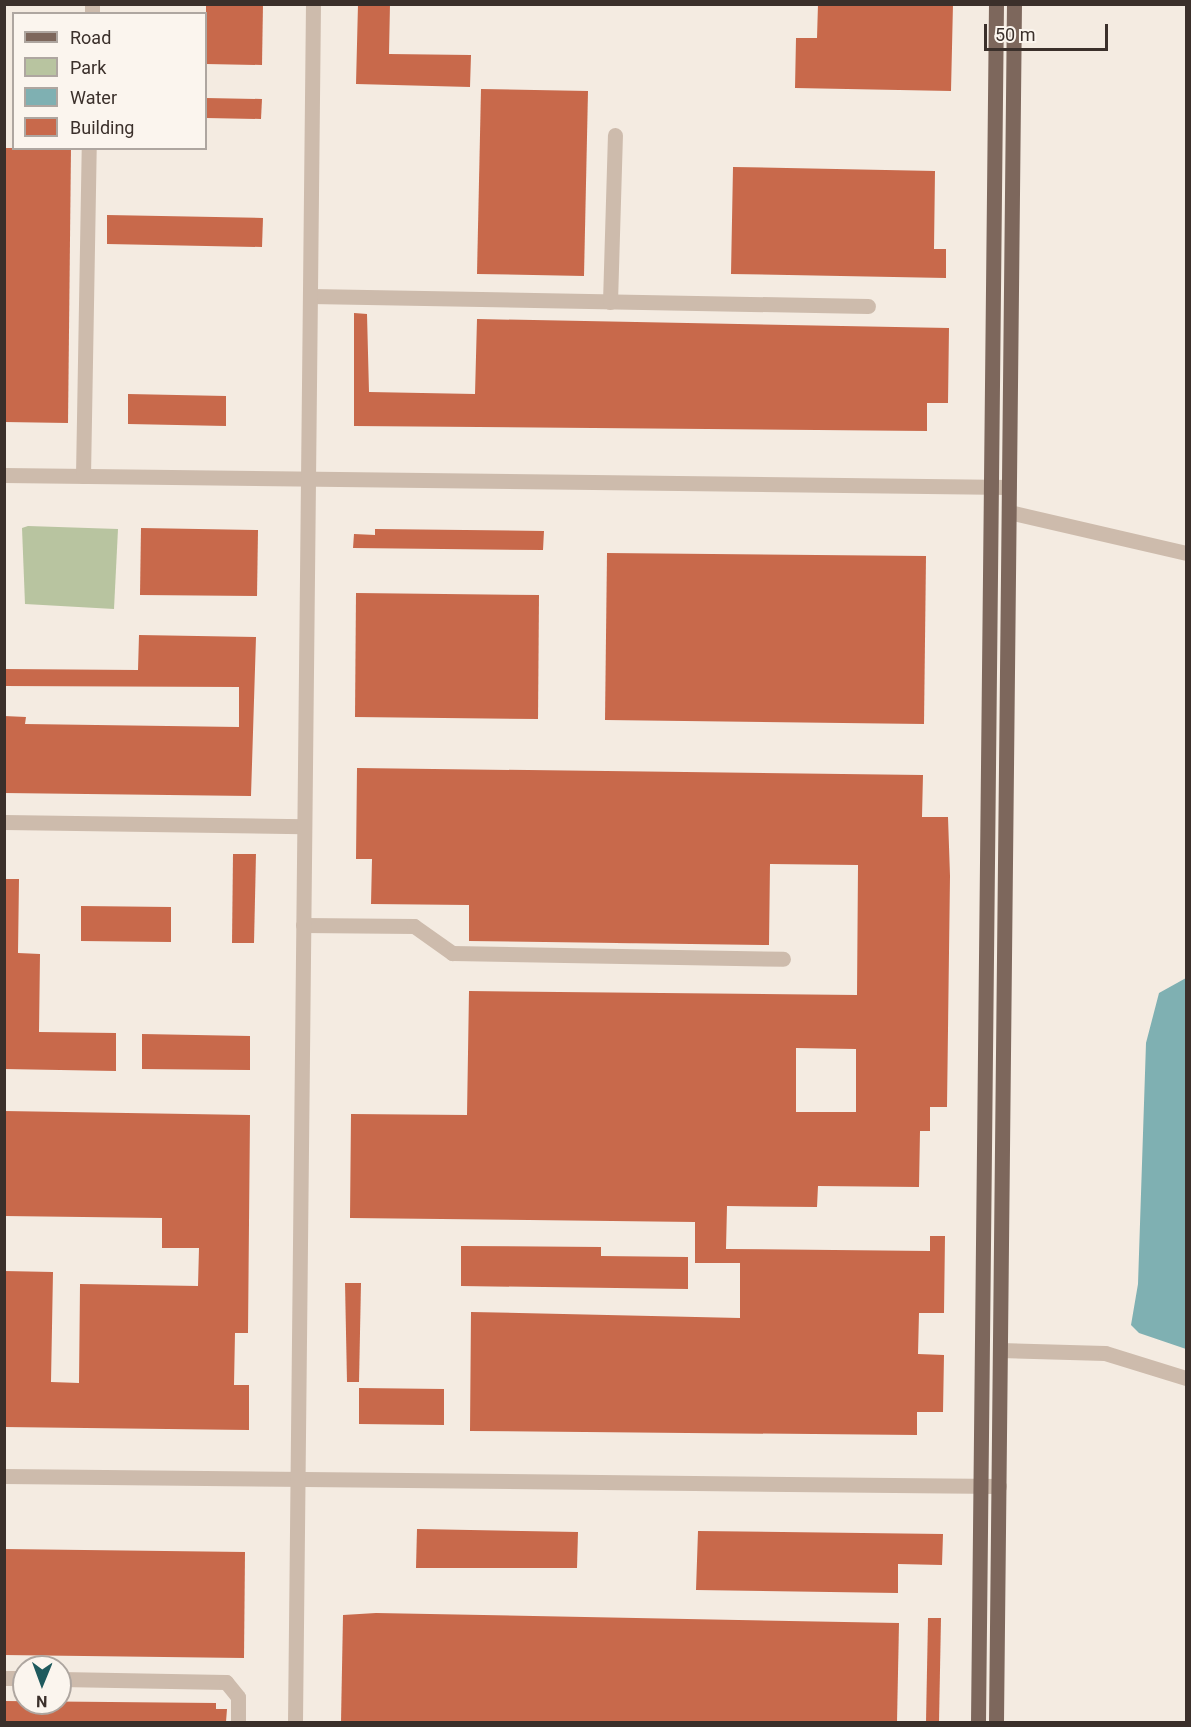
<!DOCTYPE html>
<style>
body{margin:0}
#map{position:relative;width:1191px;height:1727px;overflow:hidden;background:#f4ebe1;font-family:Roboto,sans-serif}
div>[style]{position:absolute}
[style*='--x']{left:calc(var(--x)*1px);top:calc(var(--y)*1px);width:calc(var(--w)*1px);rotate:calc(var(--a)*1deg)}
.green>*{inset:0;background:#b8c4a0}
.water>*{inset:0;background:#7fb0b2}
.building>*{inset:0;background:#c8694b}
.minor>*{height:15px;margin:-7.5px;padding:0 7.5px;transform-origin:7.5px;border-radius:7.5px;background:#cdbbac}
.major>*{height:15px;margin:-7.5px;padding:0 7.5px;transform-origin:7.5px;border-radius:7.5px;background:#7d675c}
span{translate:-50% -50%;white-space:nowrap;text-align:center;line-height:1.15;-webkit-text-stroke:5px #fbf5ee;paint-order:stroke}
.frame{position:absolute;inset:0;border:6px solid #3b302b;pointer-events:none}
.legend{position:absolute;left:12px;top:12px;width:195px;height:138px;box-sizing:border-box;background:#fbf5ee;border:2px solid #aea6a0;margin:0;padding:8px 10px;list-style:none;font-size:18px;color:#3b302b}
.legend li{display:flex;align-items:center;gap:12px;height:30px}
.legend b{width:30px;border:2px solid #aea6a0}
.north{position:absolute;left:12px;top:1655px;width:60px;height:60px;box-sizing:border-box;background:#fbf5ee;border:2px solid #aea6a0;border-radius:50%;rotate:181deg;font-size:16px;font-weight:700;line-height:24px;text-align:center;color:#3b302b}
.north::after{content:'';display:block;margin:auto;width:21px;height:27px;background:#1f5a5e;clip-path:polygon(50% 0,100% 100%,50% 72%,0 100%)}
.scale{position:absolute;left:984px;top:24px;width:124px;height:27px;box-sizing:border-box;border:3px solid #3b302b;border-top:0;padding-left:8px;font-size:18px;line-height:21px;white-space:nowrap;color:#3b302b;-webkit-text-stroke:4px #fbf5ee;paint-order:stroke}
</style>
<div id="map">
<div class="green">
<div style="clip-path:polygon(28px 526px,118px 529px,114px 609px,25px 604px,22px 528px)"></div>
</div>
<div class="water">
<div style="clip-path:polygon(1186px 978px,1186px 1349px,1139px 1333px,1131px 1325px,1138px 1284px,1146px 1043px,1159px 993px)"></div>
</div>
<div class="building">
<div style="clip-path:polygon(206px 4px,263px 4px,262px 65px,206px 64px)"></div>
<div style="clip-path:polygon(358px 4px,390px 4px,389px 54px,471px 55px,470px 87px,356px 84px)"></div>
<div style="clip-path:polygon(818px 4px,953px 4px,951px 91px,795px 88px,796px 38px,817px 38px)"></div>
<div style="clip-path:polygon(481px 89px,588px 91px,584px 276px,477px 274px)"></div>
<div style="clip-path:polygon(206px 98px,262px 99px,261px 119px,206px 118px)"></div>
<div style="clip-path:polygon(4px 148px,71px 148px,68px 423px,4px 422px)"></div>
<div style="clip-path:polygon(733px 167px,935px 171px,934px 249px,946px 249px,946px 278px,731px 274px)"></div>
<div style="clip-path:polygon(107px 215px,263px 218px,262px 247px,107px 244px)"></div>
<div style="clip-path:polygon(354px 313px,367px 314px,369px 392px,475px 394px,477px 319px,949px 328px,948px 403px,927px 403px,927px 431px,354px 426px)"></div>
<div style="clip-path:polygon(128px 394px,226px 396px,226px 426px,128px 424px)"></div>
<div style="clip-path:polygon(141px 528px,258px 530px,257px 596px,140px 595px)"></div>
<div style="clip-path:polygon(375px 529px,544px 531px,543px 550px,353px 548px,354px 534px,375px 535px)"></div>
<div style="clip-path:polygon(607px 553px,926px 556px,924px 724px,605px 720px)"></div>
<div style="clip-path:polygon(356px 593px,539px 595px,538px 719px,355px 717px)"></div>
<div style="clip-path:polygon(139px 635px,256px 637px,251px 796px,4px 793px,4px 716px,26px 717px,25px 724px,239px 727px,239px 687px,4px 686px,4px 669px,138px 670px)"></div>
<div style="clip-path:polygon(evenodd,357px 768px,923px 775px,922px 817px,948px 817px,950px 876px,947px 1107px,930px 1107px,930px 1131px,920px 1131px,919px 1187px,818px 1186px,817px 1207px,727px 1206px,726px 1249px,930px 1251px,930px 1236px,945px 1236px,944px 1313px,919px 1313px,918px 1354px,944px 1355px,943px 1412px,917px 1412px,917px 1435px,470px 1431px,471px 1312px,740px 1318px,740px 1263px,695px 1263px,695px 1222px,350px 1218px,351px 1114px,467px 1115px,469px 991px,857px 995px,858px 865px,770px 864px,769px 945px,469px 941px,469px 905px,371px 904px,372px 859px,356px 859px,357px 768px,796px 1048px,856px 1049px,856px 1112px,796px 1112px,796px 1048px)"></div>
<div style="clip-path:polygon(233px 854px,256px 854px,254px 943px,232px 943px)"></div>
<div style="clip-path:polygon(4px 879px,19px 879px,18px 953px,40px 954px,39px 1032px,116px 1033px,116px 1071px,4px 1069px)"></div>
<div style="clip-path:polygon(81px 906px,171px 907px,171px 942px,81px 941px)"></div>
<div style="clip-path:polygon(142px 1034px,250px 1036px,250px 1070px,142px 1069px)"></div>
<div style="clip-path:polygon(4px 1111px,250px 1115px,248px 1333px,235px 1333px,234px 1385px,249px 1385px,249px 1430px,4px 1427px,4px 1271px,53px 1272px,51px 1382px,79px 1383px,80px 1284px,198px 1286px,199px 1248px,162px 1248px,162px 1218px,4px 1216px)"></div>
<div style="clip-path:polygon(461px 1246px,601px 1247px,601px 1256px,688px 1257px,688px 1289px,461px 1286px)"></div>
<div style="clip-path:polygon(345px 1283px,361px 1283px,359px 1382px,347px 1382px)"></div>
<div style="clip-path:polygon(359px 1388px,444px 1389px,444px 1425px,359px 1424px)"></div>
<div style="clip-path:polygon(417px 1529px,578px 1532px,577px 1568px,416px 1568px)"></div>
<div style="clip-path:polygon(698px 1531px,943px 1534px,942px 1565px,898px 1564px,898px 1593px,696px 1590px)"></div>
<div style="clip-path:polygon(4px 1549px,245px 1552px,244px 1658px,4px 1655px)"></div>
<div style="clip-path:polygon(376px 1613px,899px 1623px,897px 1722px,341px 1722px,343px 1615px)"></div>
<div style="clip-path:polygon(928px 1618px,941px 1618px,939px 1722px,926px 1722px)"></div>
<div style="clip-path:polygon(4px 1701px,216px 1703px,216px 1709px,227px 1709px,226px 1722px,4px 1722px)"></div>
</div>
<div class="minor">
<div style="--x:92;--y:14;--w:10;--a:-90"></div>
<div style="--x:310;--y:296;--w:558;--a:1.03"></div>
<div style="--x:610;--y:302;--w:167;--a:-88.3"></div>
<div style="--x:4;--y:475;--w:1005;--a:0.68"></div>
<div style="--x:83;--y:476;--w:328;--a:-89"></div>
<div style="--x:1009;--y:512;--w:182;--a:13"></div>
<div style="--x:4;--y:822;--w:300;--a:0.8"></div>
<div style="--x:303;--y:925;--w:111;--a:0.5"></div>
<div style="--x:414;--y:926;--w:47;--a:35.4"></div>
<div style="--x:452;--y:953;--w:331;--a:1"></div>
<div style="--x:1000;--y:1350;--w:105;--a:1.6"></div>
<div style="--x:1105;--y:1353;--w:85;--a:17.2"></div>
<div style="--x:4;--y:1476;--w:995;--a:0.58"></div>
<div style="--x:4;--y:1678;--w:20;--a:0"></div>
<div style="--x:60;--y:1679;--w:166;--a:1"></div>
<div style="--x:226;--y:1682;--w:19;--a:51"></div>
<div style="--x:238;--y:1697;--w:25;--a:90"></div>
<div style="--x:295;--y:1722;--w:1718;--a:-89.4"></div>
</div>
<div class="major">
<div style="--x:978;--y:1722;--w:1718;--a:-89.4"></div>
<div style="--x:996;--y:1722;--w:1718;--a:-89.4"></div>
</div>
<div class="frame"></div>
<ul class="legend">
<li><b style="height:8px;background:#7d675c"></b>Road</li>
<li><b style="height:16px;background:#b8c4a0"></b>Park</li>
<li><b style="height:16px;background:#7fb0b2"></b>Water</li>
<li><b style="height:16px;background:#c8694b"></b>Building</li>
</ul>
<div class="north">N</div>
<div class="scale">50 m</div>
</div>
